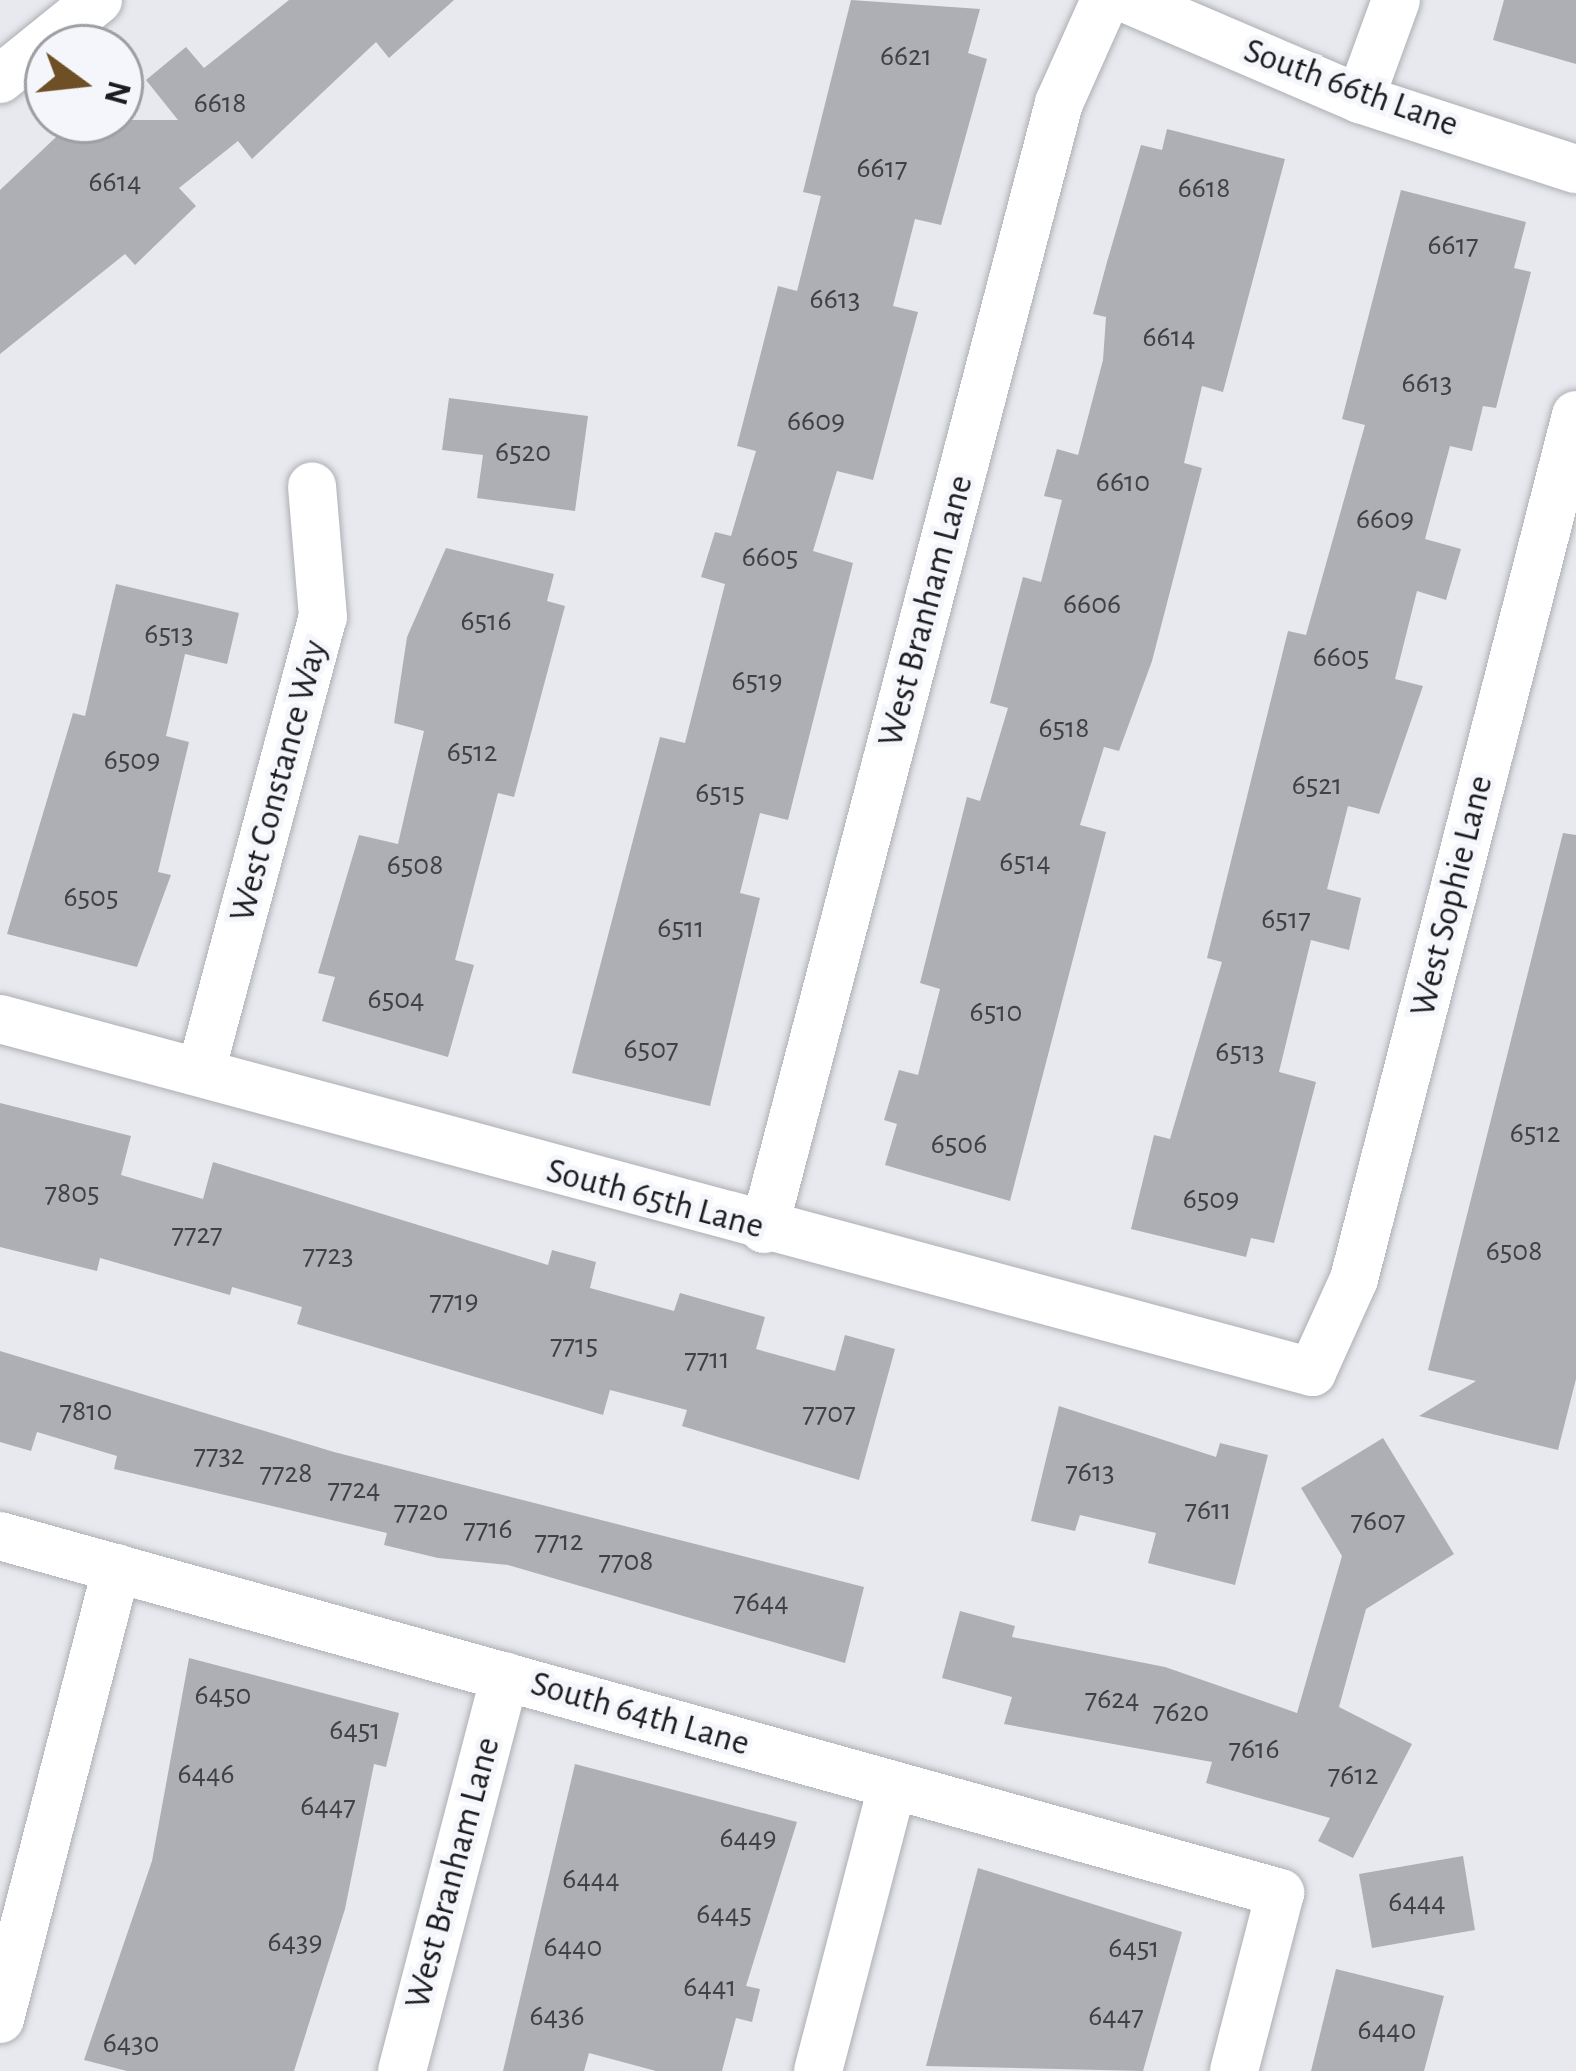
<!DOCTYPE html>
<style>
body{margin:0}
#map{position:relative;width:1576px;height:2071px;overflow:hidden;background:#e7e9ee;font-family:"Alegreya Sans",sans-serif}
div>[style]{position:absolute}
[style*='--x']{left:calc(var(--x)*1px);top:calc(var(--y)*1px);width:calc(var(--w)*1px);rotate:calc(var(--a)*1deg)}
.building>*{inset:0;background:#adafb4}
.roads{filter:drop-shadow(0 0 3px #adafb4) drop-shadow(0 0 3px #adafb4)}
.street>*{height:48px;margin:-24px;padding:0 24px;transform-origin:24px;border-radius:24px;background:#fff}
span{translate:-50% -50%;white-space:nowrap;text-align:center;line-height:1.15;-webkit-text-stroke:10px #f4f6fc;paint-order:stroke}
.number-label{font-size:30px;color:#404143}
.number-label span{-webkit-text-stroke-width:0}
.street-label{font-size:36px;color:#1b1c1d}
.north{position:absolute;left:24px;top:24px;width:120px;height:120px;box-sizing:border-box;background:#f4f6fc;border:3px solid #9d9fa3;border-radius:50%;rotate:105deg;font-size:33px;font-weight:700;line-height:48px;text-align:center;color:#1b1c1d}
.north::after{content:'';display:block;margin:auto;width:42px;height:54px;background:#6f4f25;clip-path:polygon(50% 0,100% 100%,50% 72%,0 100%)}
</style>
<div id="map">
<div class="building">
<div style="clip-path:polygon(289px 0,454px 0,389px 58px,376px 42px,252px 159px,238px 141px,179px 188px,196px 206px,135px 265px,125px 254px,0 354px,0 190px,72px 122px,84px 135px,99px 120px,178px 120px,146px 80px,186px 47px,204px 68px)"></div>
<div style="clip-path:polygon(851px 0,980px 9px,968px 53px,987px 59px,941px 225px,915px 219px,893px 306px,918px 312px,873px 480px,837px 471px,813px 551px,853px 563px,788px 820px,760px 813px,740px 893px,760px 898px,710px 1106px,572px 1073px,660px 737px,685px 743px,725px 584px,701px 577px,715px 532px,731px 536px,756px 451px,737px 446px,778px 286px,797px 291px,821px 196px,803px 192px)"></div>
<div style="clip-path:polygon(1504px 0,1576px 0,1576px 64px,1493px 40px)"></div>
<div style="clip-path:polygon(1167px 129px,1285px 159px,1223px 392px,1202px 386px,1184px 463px,1202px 468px,1152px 661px,1119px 751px,1104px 747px,1080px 825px,1106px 832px,1010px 1201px,885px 1165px,897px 1124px,884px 1120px,899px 1070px,918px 1075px,940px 989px,920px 983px,967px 797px,980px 801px,1008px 708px,990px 703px,1023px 577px,1041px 582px,1062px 500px,1044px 496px,1057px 449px,1078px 455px,1103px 360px,1106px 317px,1093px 314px,1107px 262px,1141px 145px,1162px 150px)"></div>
<div style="clip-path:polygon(1401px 190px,1526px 222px,1514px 268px,1531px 272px,1496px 408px,1483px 406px,1472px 451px,1450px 446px,1425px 539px,1461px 549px,1446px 600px,1417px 591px,1395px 679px,1423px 686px,1379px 814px,1348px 806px,1327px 889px,1361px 898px,1349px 950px,1311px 940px,1279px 1072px,1316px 1082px,1274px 1243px,1251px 1238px,1246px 1257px,1131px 1229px,1154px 1135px,1170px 1139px,1222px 962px,1207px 958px,1288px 631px,1306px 635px,1365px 425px,1342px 419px)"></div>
<div style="clip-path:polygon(449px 398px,588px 416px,575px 511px,477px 498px,483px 455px,442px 450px)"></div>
<div style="clip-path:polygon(446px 548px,554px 574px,547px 601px,565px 606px,514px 797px,498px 793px,455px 960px,474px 965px,448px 1057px,322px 1021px,335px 977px,318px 973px,359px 835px,398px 844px,424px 731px,394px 723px,407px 637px)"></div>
<div style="clip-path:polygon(116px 584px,239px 613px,227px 664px,185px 654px,166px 736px,189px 742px,158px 872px,171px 875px,137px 967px,7px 934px,73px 713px,85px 716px)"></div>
<div style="clip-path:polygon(1563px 833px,1576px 835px,1576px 1379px,1558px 1450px,1419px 1416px,1476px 1381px,1428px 1370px)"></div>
<div style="clip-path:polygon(0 1103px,131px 1136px,121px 1175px,203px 1199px,213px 1162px,548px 1265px,552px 1250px,596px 1262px,590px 1288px,674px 1311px,680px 1293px,765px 1317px,756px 1349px,835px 1371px,845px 1335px,895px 1349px,859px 1480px,682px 1426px,687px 1410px,610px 1390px,603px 1415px,297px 1324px,302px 1307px,232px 1287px,230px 1295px,100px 1258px,97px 1271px,0 1247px)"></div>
<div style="clip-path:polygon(0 1351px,334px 1452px,864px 1587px,845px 1663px,508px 1565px,438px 1558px,384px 1545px,387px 1533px,114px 1469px,117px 1456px,37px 1432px,31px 1451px,0 1442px)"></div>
<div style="clip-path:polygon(1059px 1406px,1216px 1457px,1220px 1443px,1268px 1455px,1235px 1585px,1148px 1563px,1156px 1533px,1080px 1515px,1075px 1531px,1031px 1521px)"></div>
<div style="clip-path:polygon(1383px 1438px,1454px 1554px,1366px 1609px,1339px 1707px,1412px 1744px,1353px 1858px,1318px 1841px,1330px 1818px,1206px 1783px,1212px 1762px,1004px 1724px,1012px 1697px,942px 1678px,960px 1611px,1015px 1626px,1012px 1637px,1165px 1667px,1297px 1713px,1342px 1556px,1301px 1488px)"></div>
<div style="clip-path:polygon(189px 1658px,399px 1713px,386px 1767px,374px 1764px,345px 1909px,294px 2071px,127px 2071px,84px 2060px,152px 1861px)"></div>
<div style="clip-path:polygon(575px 1764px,797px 1822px,746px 1986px,760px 1989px,752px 2022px,736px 2018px,722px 2071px,656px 2071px,589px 2053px,584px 2071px,503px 2071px)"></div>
<div style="clip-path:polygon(1463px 1856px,1475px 1930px,1372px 1948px,1359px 1874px)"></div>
<div style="clip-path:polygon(978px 1868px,1182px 1932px,1143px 2071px,926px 2066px)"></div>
<div style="clip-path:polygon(1336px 1969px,1444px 1996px,1424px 2071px,1311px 2071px)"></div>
</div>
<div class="roads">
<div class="street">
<div style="--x:1129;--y:0;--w:251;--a:23.2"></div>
<div style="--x:1360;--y:99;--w:227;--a:18"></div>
<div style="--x:0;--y:79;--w:126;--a:-38.9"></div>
<div style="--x:1360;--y:99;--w:105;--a:-70"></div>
<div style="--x:0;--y:1019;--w:1359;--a:15.06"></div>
<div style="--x:1312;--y:1372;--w:102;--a:-65.7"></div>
<div style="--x:1354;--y:1279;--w:892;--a:-75.59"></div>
<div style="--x:201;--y:1071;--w:470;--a:-75"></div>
<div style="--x:323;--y:617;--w:131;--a:-94.8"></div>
<div style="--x:764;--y:1229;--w:1164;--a:-75.32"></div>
<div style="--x:1059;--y:103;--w:113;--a:-65.9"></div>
<div style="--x:0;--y:1536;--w:1329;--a:15.58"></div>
<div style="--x:1280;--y:1893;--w:184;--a:104.5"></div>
<div style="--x:0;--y:2019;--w:466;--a:-75.5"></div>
<div style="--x:402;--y:2071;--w:408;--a:-75.4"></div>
<div style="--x:818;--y:2071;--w:294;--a:-75.4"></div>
</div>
</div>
<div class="number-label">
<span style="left:906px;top:56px">6621</span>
<span style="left:220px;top:103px">6618</span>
<span style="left:882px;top:168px">6617</span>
<span style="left:115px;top:182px">6614</span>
<span style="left:1204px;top:188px">6618</span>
<span style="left:1453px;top:245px">6617</span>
<span style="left:835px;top:299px">6613</span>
<span style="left:1169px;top:337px">6614</span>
<span style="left:1427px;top:383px">6613</span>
<span style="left:816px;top:421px">6609</span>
<span style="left:523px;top:452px">6520</span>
<span style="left:1123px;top:482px">6610</span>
<span style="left:1385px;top:519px">6609</span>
<span style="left:770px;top:557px">6605</span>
<span style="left:1092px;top:604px">6606</span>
<span style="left:486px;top:621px">6516</span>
<span style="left:169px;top:634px">6513</span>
<span style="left:1341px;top:657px">6605</span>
<span style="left:757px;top:681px">6519</span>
<span style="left:1064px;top:728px">6518</span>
<span style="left:472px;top:752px">6512</span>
<span style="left:132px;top:760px">6509</span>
<span style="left:1317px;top:785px">6521</span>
<span style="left:720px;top:793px">6515</span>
<span style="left:1025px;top:862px">6514</span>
<span style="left:415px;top:865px">6508</span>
<span style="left:91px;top:897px">6505</span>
<span style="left:1286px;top:919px">6517</span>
<span style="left:681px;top:928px">6511</span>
<span style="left:396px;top:999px">6504</span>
<span style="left:996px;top:1012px">6510</span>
<span style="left:651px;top:1049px">6507</span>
<span style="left:1240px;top:1052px">6513</span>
<span style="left:1535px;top:1133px">6512</span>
<span style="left:959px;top:1144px">6506</span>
<span style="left:72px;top:1193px">7805</span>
<span style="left:1211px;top:1199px">6509</span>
<span style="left:197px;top:1234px">7727</span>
<span style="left:1514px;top:1251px">6508</span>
<span style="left:328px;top:1255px">7723</span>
<span style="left:454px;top:1301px">7719</span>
<span style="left:574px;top:1345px">7715</span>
<span style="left:707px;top:1359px">7711</span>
<span style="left:86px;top:1411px">7810</span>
<span style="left:829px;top:1413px">7707</span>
<span style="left:219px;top:1455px">7732</span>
<span style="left:1090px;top:1472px">7613</span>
<span style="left:286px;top:1473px">7728</span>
<span style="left:354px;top:1489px">7724</span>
<span style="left:1208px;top:1510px">7611</span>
<span style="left:421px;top:1511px">7720</span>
<span style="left:1378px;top:1521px">7607</span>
<span style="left:488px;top:1529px">7716</span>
<span style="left:559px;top:1541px">7712</span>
<span style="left:626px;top:1561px">7708</span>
<span style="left:761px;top:1602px">7644</span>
<span style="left:223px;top:1695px">6450</span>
<span style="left:1112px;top:1699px">7624</span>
<span style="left:1181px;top:1712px">7620</span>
<span style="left:355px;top:1730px">6451</span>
<span style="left:1254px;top:1749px">7616</span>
<span style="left:206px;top:1774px">6446</span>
<span style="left:1353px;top:1775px">7612</span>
<span style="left:328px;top:1806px">6447</span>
<span style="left:748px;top:1838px">6449</span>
<span style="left:591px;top:1879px">6444</span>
<span style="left:1417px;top:1902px">6444</span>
<span style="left:724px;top:1914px">6445</span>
<span style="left:295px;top:1942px">6439</span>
<span style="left:573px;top:1947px">6440</span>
<span style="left:1134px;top:1948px">6451</span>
<span style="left:710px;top:1987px">6441</span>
<span style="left:557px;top:2016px">6436</span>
<span style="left:1116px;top:2016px">6447</span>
<span style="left:1387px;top:2030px">6440</span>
<span style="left:131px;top:2043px">6430</span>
</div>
<div class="street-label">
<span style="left:1351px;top:88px;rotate:20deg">South 66th Lane</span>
<span style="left:926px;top:611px;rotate:-75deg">West Branham Lane</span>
<span style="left:279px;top:781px;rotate:-75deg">West Constance Way</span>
<span style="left:1452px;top:896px;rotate:-76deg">West Sophie Lane</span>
<span style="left:655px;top:1199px;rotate:15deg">South 65th Lane</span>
<span style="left:640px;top:1714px;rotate:16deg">South 64th Lane</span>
<span style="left:453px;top:1873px;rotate:-75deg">West Branham Lane</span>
</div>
<div class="north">N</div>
</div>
